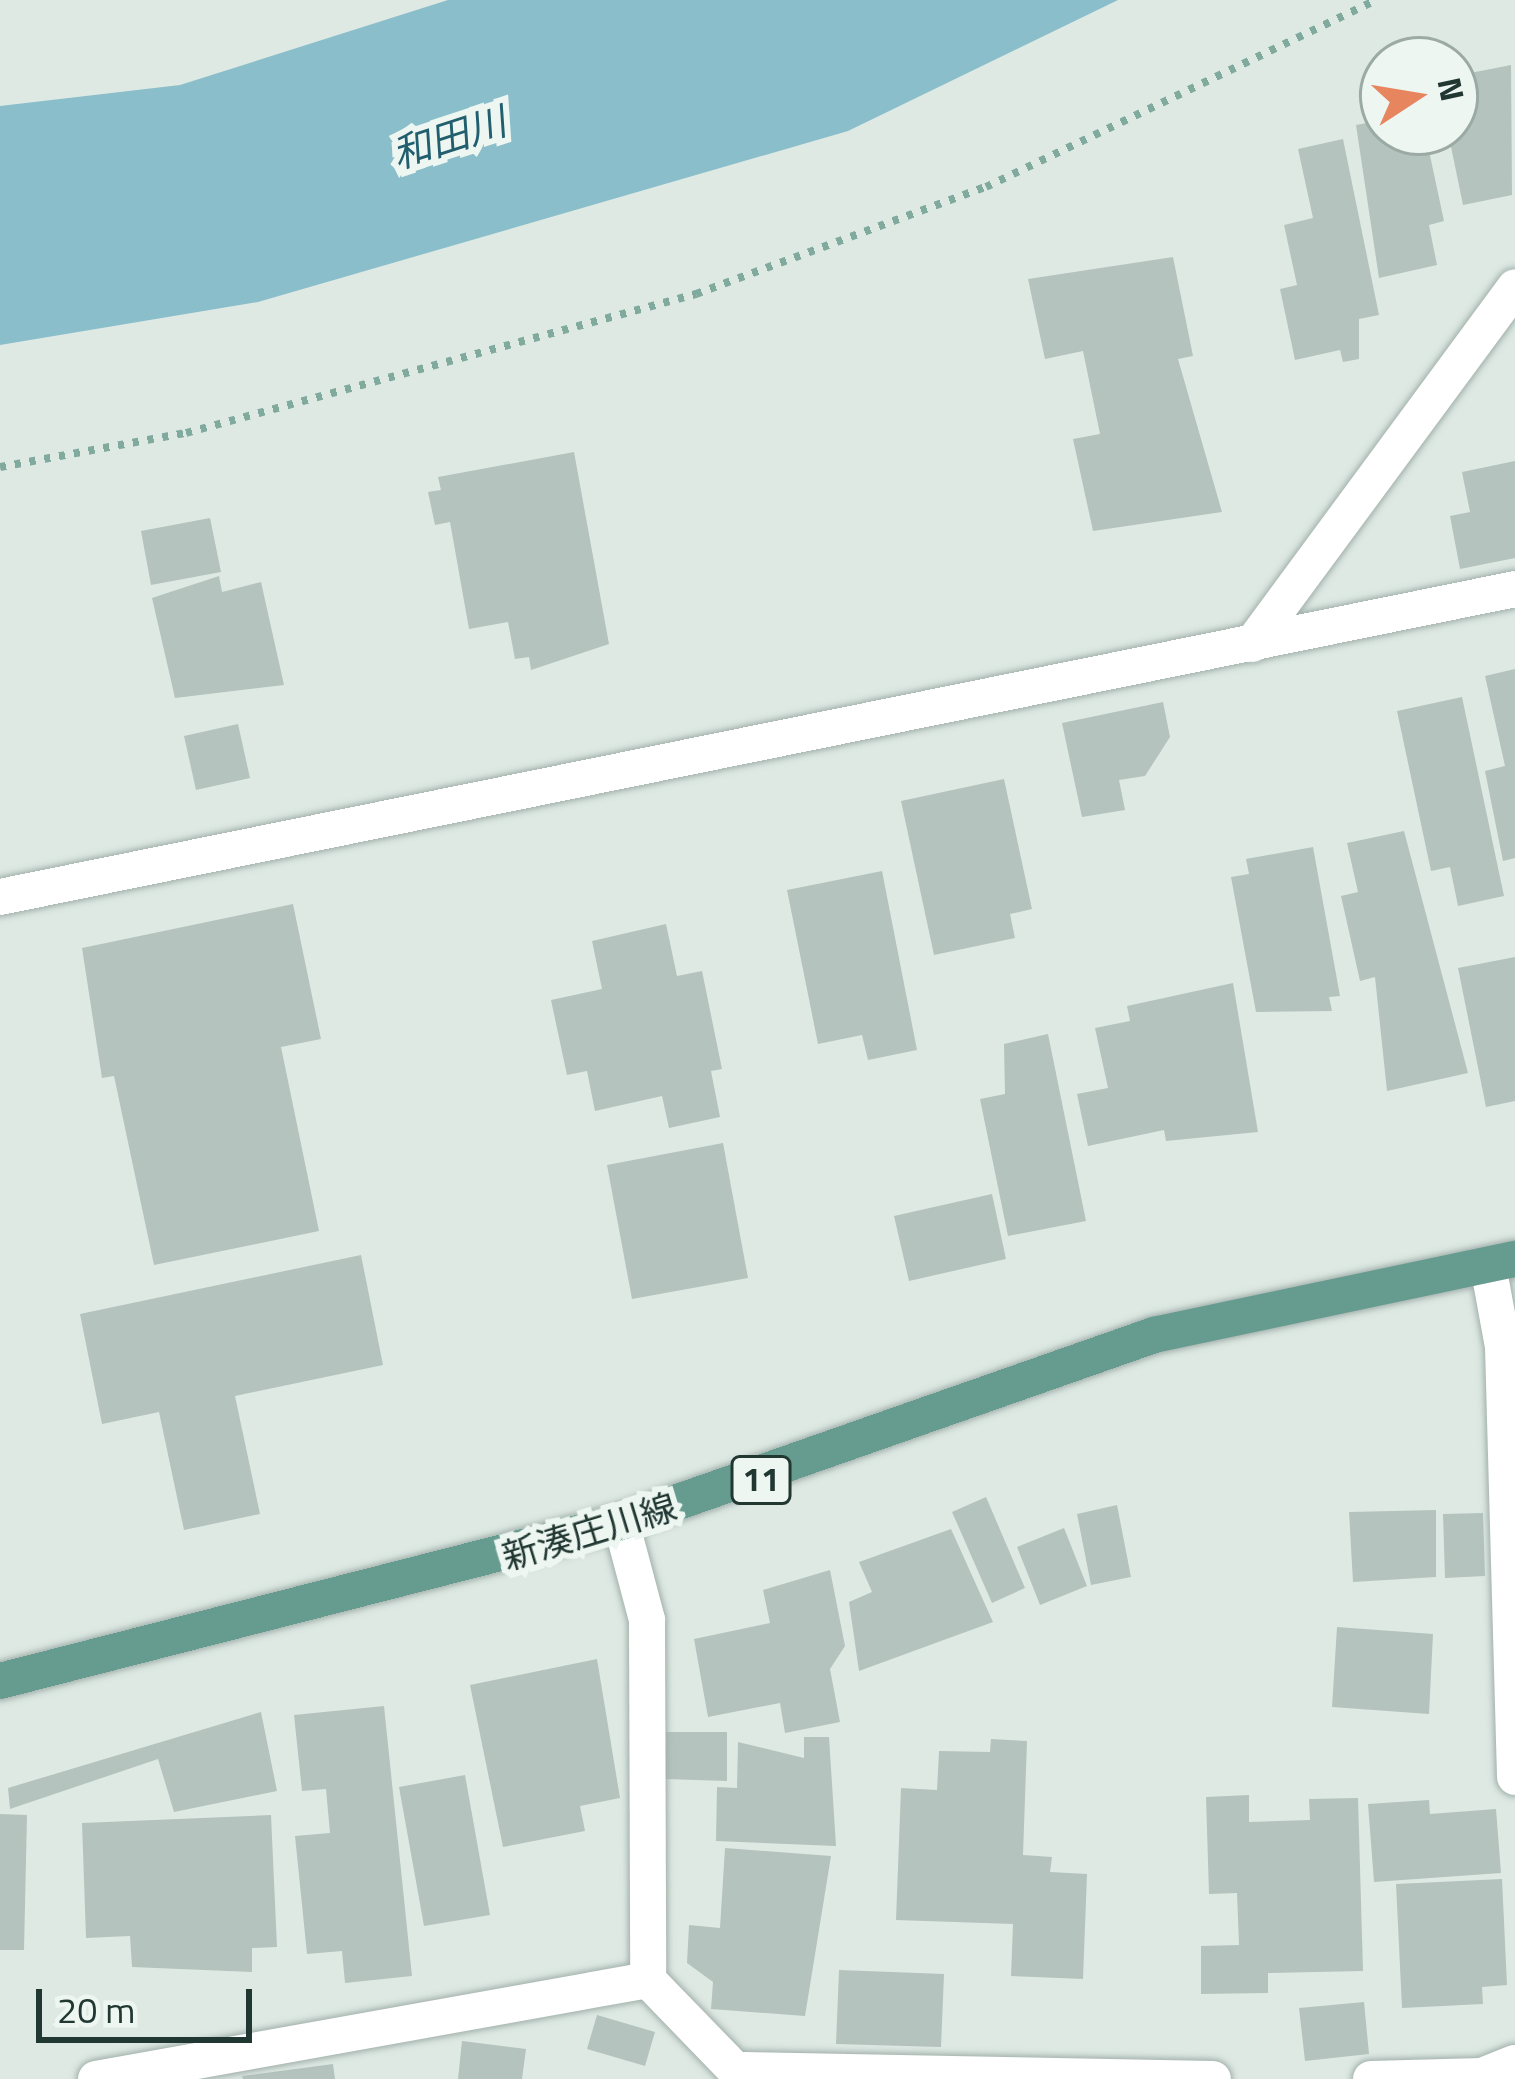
<!DOCTYPE html>
<meta charset="utf-8">
<style>
body{margin:0}
#map{position:relative;width:1515px;height:2079px;overflow:hidden;background:#dee9e4;font-family:"Titillium Web","Noto Sans JP",sans-serif}
div>[style]{position:absolute}
[style*='--x']{left:calc(var(--x)*1px);top:calc(var(--y)*1px);width:calc(var(--w)*1px);rotate:calc(var(--a)*1deg)}
.water>*{inset:0;background:#8abeca}
.building>*{inset:0;background:#b4c3bd}
.path>*{height:8px;margin-top:-4px;transform-origin:0;background:repeating-linear-gradient(90deg,#81aa9f 0 6px,transparent 0 15px)}
.roads{filter:drop-shadow(0 0 3px #a2b0ab) drop-shadow(0 0 3px #a2b0ab)}
.minor>*{height:36px;margin:-18px;padding:0 18px;transform-origin:18px;border-radius:18px;background:#fff}
.primary>*{height:36px;margin:-18px;padding:0 18px;transform-origin:18px;border-radius:18px;background:#669b8f}
span{translate:-50% -50%;white-space:nowrap;text-align:center;line-height:1.15;-webkit-text-stroke:12px #eef6f2;paint-order:stroke}
.shield-label span{padding:3px 9px;background:#eef6f2;border:3px solid;border-radius:9px;-webkit-text-stroke-width:0}
.shield-label{font-size:33px;color:#213732;font-weight:700}
.street-label{font-size:36px;color:#213732}
.water-label{font-size:39px;color:#215e6e;font-style:italic}
.north{position:absolute;left:1359px;top:36px;width:120px;height:120px;box-sizing:border-box;background:#eef6f2;border:3px solid #9caaa5;border-radius:50%;rotate:78deg;font-size:33px;font-weight:700;line-height:48px;text-align:center;color:#213732}
.north::after{content:'';display:block;margin:auto;width:42px;height:54px;background:#e7855f;clip-path:polygon(50% 0,100% 100%,50% 72%,0 100%)}
.scale{position:absolute;left:36px;top:1989px;width:216px;height:54px;box-sizing:border-box;border:6px solid #213732;border-top:0;padding-left:15px;font-size:36px;line-height:42px;white-space:nowrap;color:#213732;-webkit-text-stroke:9px #eef6f2;paint-order:stroke}
</style>
<div id="map">
<div class="water">
<div style="clip-path:polygon(448px 0,1118px 0,848px 131px,258px 302px,0 345px,0 106px,180px 85px)"></div>
</div>
<div class="building">
<div style="clip-path:polygon(1511px 65px,1512px 195px,1463px 205px,1448px 132px,1455px 76px)"></div>
<div style="clip-path:polygon(1383px 120px,1383px 132px,1425px 132px,1444px 221px,1429px 225px,1437px 265px,1379px 278px,1356px 125px)"></div>
<div style="clip-path:polygon(1343px 139px,1379px 315px,1359px 319px,1359px 359px,1343px 362px,1340px 350px,1295px 360px,1280px 289px,1297px 285px,1284px 225px,1313px 218px,1298px 149px)"></div>
<div style="clip-path:polygon(1173px 257px,1193px 356px,1178px 359px,1222px 512px,1093px 531px,1073px 439px,1100px 434px,1083px 351px,1045px 359px,1028px 279px)"></div>
<div style="clip-path:polygon(574px 452px,609px 644px,531px 670px,529px 657px,515px 659px,508px 622px,469px 629px,450px 522px,435px 525px,428px 492px,441px 490px,438px 477px)"></div>
<div style="clip-path:polygon(1515px 461px,1515px 558px,1460px 569px,1450px 516px,1470px 512px,1462px 472px)"></div>
<div style="clip-path:polygon(210px 518px,221px 572px,151px 585px,141px 531px)"></div>
<div style="clip-path:polygon(219px 576px,222px 592px,261px 582px,284px 685px,175px 698px,152px 598px)"></div>
<div style="clip-path:polygon(1515px 669px,1515px 858px,1503px 861px,1485px 771px,1505px 766px,1485px 676px)"></div>
<div style="clip-path:polygon(1462px 697px,1504px 896px,1458px 906px,1450px 867px,1431px 871px,1397px 711px)"></div>
<div style="clip-path:polygon(1163px 702px,1170px 737px,1145px 776px,1119px 780px,1125px 810px,1082px 817px,1062px 723px)"></div>
<div style="clip-path:polygon(238px 724px,250px 778px,196px 790px,184px 736px)"></div>
<div style="clip-path:polygon(1004px 779px,1032px 909px,1010px 914px,1015px 938px,934px 955px,901px 801px)"></div>
<div style="clip-path:polygon(1404px 831px,1468px 1073px,1387px 1091px,1375px 977px,1360px 981px,1341px 896px,1358px 892px,1347px 843px)"></div>
<div style="clip-path:polygon(1313px 847px,1340px 996px,1329px 997px,1332px 1011px,1256px 1012px,1231px 877px,1249px 874px,1246px 859px)"></div>
<div style="clip-path:polygon(882px 871px,917px 1050px,868px 1060px,862px 1035px,818px 1044px,787px 890px)"></div>
<div style="clip-path:polygon(293px 904px,321px 1039px,281px 1047px,319px 1231px,154px 1265px,114px 1076px,102px 1078px,82px 948px)"></div>
<div style="clip-path:polygon(666px 924px,677px 976px,702px 971px,722px 1069px,711px 1071px,720px 1117px,669px 1128px,662px 1096px,595px 1111px,587px 1071px,567px 1075px,551px 1000px,602px 989px,592px 941px)"></div>
<div style="clip-path:polygon(1515px 957px,1515px 1101px,1486px 1107px,1458px 968px)"></div>
<div style="clip-path:polygon(1233px 983px,1258px 1132px,1166px 1141px,1164px 1130px,1088px 1146px,1077px 1094px,1108px 1088px,1095px 1028px,1130px 1021px,1127px 1006px)"></div>
<div style="clip-path:polygon(1048px 1034px,1086px 1221px,1008px 1236px,980px 1099px,1005px 1094px,1004px 1044px)"></div>
<div style="clip-path:polygon(723px 1143px,748px 1278px,632px 1299px,607px 1165px)"></div>
<div style="clip-path:polygon(992px 1194px,1006px 1259px,909px 1281px,894px 1216px)"></div>
<div style="clip-path:polygon(361px 1255px,383px 1365px,235px 1396px,260px 1514px,184px 1530px,159px 1412px,102px 1424px,80px 1314px)"></div>
<div style="clip-path:polygon(986px 1497px,1025px 1588px,992px 1603px,952px 1512px)"></div>
<div style="clip-path:polygon(1117px 1505px,1131px 1577px,1091px 1585px,1077px 1514px)"></div>
<div style="clip-path:polygon(1436px 1510px,1436px 1577px,1353px 1582px,1349px 1512px)"></div>
<div style="clip-path:polygon(1483px 1513px,1485px 1576px,1445px 1578px,1443px 1514px)"></div>
<div style="clip-path:polygon(1064px 1528px,1087px 1586px,1040px 1605px,1017px 1547px)"></div>
<div style="clip-path:polygon(951px 1529px,993px 1622px,859px 1671px,849px 1602px,872px 1592px,859px 1562px)"></div>
<div style="clip-path:polygon(830px 1570px,845px 1646px,830px 1669px,840px 1722px,785px 1733px,780px 1703px,708px 1717px,694px 1639px,770px 1623px,763px 1590px)"></div>
<div style="clip-path:polygon(1337px 1627px,1433px 1634px,1429px 1714px,1332px 1707px)"></div>
<div style="clip-path:polygon(597px 1659px,620px 1798px,580px 1806px,585px 1831px,503px 1847px,470px 1685px)"></div>
<div style="clip-path:polygon(384px 1706px,412px 1976px,345px 1983px,342px 1951px,307px 1954px,295px 1836px,330px 1833px,326px 1789px,302px 1791px,294px 1715px)"></div>
<div style="clip-path:polygon(261px 1712px,277px 1791px,174px 1812px,158px 1759px,10px 1809px,8px 1788px)"></div>
<div style="clip-path:polygon(666px 1732px,727px 1732px,727px 1781px,665px 1779px)"></div>
<div style="clip-path:polygon(804px 1737px,829px 1737px,836px 1846px,716px 1841px,717px 1787px,737px 1788px,738px 1742px,804px 1758px)"></div>
<div style="clip-path:polygon(991px 1739px,1027px 1741px,1023px 1855px,1052px 1857px,1050px 1872px,1087px 1874px,1083px 1979px,1011px 1976px,1013px 1924px,896px 1920px,901px 1788px,937px 1790px,939px 1751px,990px 1752px)"></div>
<div style="clip-path:polygon(465px 1775px,490px 1915px,424px 1926px,399px 1787px)"></div>
<div style="clip-path:polygon(1249px 1795px,1249px 1822px,1310px 1820px,1309px 1799px,1358px 1798px,1363px 1971px,1268px 1973px,1268px 1993px,1201px 1994px,1201px 1946px,1239px 1945px,1237px 1893px,1209px 1894px,1206px 1797px)"></div>
<div style="clip-path:polygon(1429px 1800px,1430px 1814px,1496px 1809px,1501px 1873px,1374px 1882px,1368px 1804px)"></div>
<div style="clip-path:polygon(0 1814px,27px 1815px,24px 1950px,0 1950px)"></div>
<div style="clip-path:polygon(271px 1815px,277px 1947px,252px 1948px,252px 1972px,132px 1967px,130px 1936px,86px 1938px,82px 1823px)"></div>
<div style="clip-path:polygon(725px 1848px,831px 1856px,805px 2016px,711px 2009px,713px 1982px,687px 1963px,689px 1925px,720px 1928px)"></div>
<div style="clip-path:polygon(1502px 1879px,1507px 1985px,1482px 1987px,1483px 2004px,1402px 2008px,1396px 1884px)"></div>
<div style="clip-path:polygon(839px 1970px,944px 1974px,941px 2047px,836px 2044px)"></div>
<div style="clip-path:polygon(1364px 2002px,1369px 2054px,1305px 2061px,1299px 2008px)"></div>
<div style="clip-path:polygon(597px 2015px,655px 2032px,645px 2066px,587px 2049px)"></div>
<div style="clip-path:polygon(462px 2041px,526px 2049px,522px 2079px,458px 2079px)"></div>
<div style="clip-path:polygon(333px 2064px,335px 2079px,243px 2079px,242px 2076px)"></div>
</div>
<div class="path">
<div style="--x:0;--y:467;--w:189;--a:-10.4"></div>
<div style="--x:186;--y:433;--w:529;--a:-15.25"></div>
<div style="--x:696;--y:294;--w:309;--a:-20.3"></div>
<div style="--x:986;--y:187;--w:433;--a:-25.6"></div>
</div>
<div class="roads">
<div class="minor">
<div style="--x:1252;--y:644;--w:443;--a:-53.6"></div>
<div style="--x:0;--y:897;--w:1546;--a:-11.49"></div>
<div style="--x:1488;--y:1265;--w:83;--a:79.6"></div>
<div style="--x:1503;--y:1347;--w:430;--a:88.4"></div>
<div style="--x:621;--y:1522;--w:101;--a:75.1"></div>
<div style="--x:647;--y:1620;--w:360;--a:89.8"></div>
<div style="--x:648;--y:1980;--w:138;--a:45.9"></div>
<div style="--x:744;--y:2070;--w:469;--a:1.1"></div>
<div style="--x:96;--y:2079;--w:561;--a:-10.17"></div>
<div style="--x:1371;--y:2079;--w:111;--a:-1.5"></div>
<div style="--x:1482;--y:2076;--w:35;--a:-22"></div>
</div>
<div class="primary">
<div style="--x:0;--y:1681;--w:641;--a:-14.36"></div>
<div style="--x:621;--y:1522;--w:565;--a:-19.33"></div>
<div style="--x:1154;--y:1335;--w:369;--a:-11.9"></div>
</div>
</div>
<div class="shield-label">
<span style="left:761px;top:1480px">11</span>
</div>
<div class="street-label">
<span style="left:589px;top:1531px;rotate:-17deg">新湊庄川線</span>
</div>
<div class="water-label">
<span style="left:449px;top:138px;rotate:-18deg">和田川</span>
</div>
<div class="north">N</div>
<div class="scale">20 m</div>
</div>
